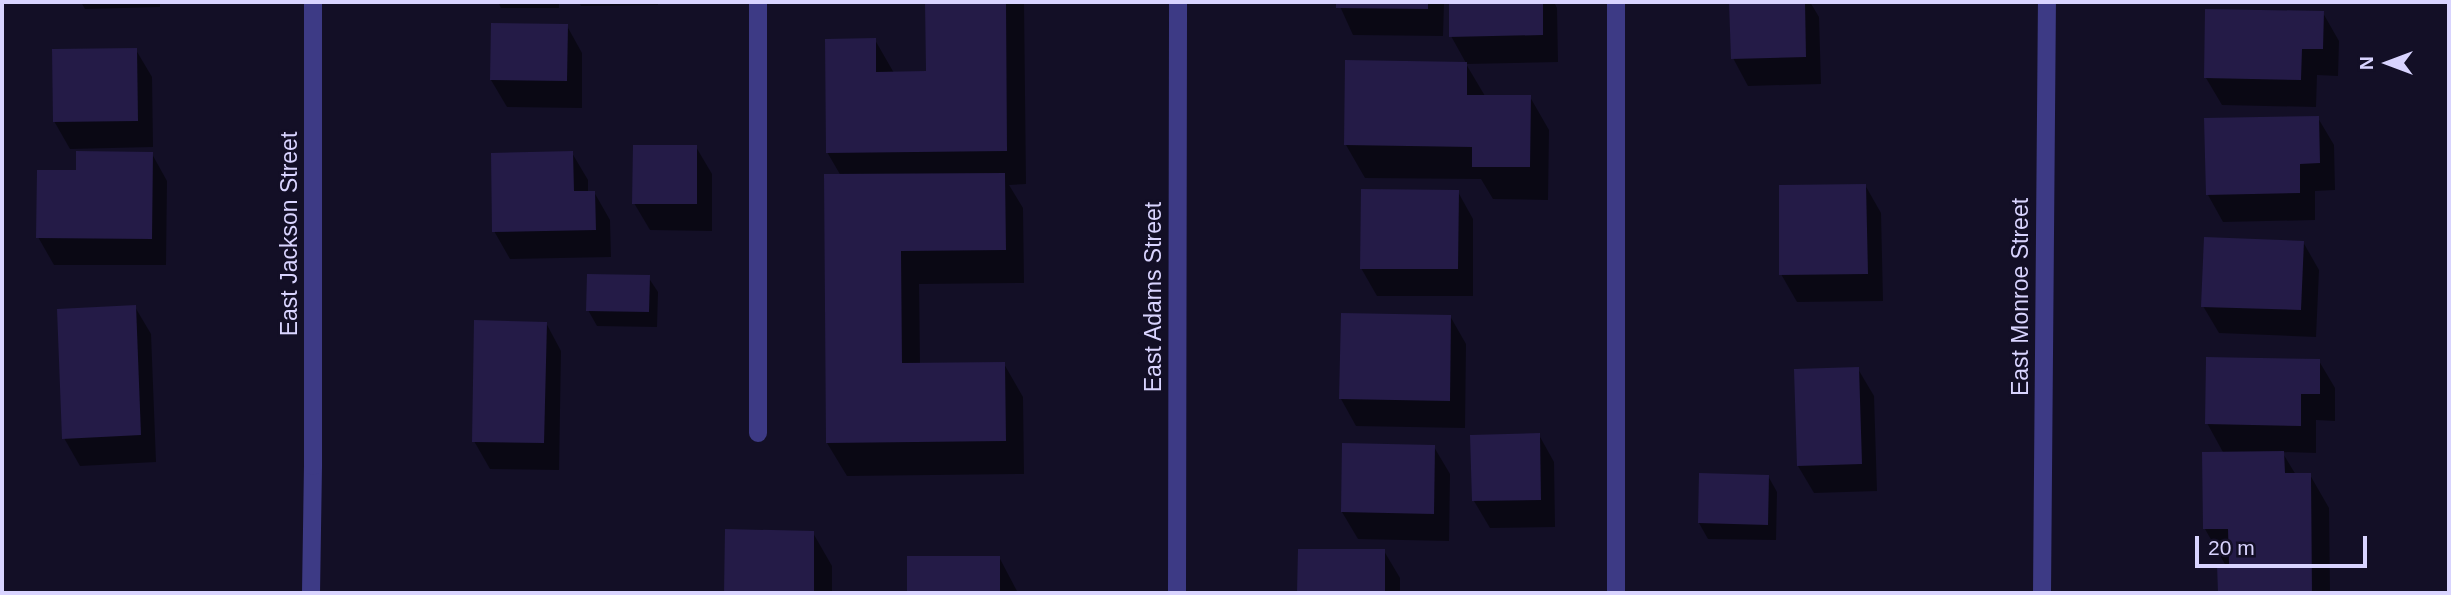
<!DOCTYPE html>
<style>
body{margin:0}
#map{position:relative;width:2451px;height:595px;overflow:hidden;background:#130f26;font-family:Helvetica,sans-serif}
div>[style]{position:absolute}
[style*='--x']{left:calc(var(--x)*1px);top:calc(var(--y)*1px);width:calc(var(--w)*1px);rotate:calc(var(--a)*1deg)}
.shadow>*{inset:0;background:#0007}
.building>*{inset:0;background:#241b47}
.lane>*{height:18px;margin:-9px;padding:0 9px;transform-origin:9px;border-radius:9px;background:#3d3a85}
.street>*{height:18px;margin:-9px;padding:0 9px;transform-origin:9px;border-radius:9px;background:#3d3a85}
span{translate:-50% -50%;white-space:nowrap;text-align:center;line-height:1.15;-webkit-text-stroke:5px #130f26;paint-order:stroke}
.street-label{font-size:23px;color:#d9d4ff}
.frame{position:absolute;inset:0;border:4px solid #d9d4ff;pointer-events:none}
.north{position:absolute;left:2353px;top:28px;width:70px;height:70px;-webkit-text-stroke:5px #130f26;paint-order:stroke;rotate:270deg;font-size:19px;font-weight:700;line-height:28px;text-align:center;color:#d9d4ff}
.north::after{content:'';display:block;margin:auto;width:24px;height:32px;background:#d9d4ff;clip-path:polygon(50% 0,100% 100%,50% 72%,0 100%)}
.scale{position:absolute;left:2195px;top:536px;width:172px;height:32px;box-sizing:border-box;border:4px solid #d9d4ff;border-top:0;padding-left:9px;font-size:21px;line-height:24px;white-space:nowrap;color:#d9d4ff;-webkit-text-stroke:5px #130f26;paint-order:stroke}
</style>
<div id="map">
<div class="shadow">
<div style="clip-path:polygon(81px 2px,160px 2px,160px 7px,85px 9px)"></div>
<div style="clip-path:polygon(498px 2px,559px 2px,559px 8px,501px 8px)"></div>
<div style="clip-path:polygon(579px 2px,658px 2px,658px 5px,581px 6px)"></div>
<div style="clip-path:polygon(845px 2px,1024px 2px,1026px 184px,1009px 185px,1023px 208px,1024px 283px,919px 284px,920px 364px,1004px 364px,1023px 397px,1024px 474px,847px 476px,827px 443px,841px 176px,827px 152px,875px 40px,894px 73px,927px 73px,927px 3px)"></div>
<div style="clip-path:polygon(1338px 2px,1444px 2px,1443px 36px,1353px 35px)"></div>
<div style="clip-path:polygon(1450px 2px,1554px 2px,1557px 8px,1558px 62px,1466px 64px,1485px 96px,1530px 97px,1549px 130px,1548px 200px,1493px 199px,1481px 179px,1365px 178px,1346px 145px,1466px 63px,1451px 36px)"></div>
<div style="clip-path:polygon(1731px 2px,1810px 2px,1819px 17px,1821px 84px,1748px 86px,1733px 58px)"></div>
<div style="clip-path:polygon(2323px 13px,2339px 41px,2338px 76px,2317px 75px,2316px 107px,2222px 105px,2206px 78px)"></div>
<div style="clip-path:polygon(567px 26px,582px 53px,582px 108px,507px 107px,491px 80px)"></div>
<div style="clip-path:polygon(136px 50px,152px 77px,153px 147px,70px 149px,54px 121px)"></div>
<div style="clip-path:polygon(2318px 118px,2334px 145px,2335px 190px,2315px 191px,2315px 220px,2223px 222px,2208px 195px)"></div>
<div style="clip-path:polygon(696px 147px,712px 174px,712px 231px,650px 230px,634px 203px)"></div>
<div style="clip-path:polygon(572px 153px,588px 180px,588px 193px,594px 192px,610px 220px,611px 257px,510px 259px,494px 231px)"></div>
<div style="clip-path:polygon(152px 154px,167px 181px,166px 265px,54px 265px,38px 237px,77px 172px)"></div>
<div style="clip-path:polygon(1865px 185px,1881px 213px,1883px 301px,1797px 302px,1781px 274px)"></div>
<div style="clip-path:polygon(1458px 192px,1473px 219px,1473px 296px,1377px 296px,1361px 268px)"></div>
<div style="clip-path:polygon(2303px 242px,2319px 270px,2316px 337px,2219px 333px,2203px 306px)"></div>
<div style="clip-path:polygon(648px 277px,658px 292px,657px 327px,597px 326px,588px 310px)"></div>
<div style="clip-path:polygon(135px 307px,151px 334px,156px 462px,80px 466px,64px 438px)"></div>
<div style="clip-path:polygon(1450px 316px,1466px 344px,1465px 428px,1356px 426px,1341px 399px)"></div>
<div style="clip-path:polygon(546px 323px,561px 351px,559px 470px,490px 469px,474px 441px)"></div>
<div style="clip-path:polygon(2319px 361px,2335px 388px,2335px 421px,2316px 420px,2316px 453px,2282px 452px,2296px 475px,2310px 475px,2329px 508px,2330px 593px,2220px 593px,2219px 566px,2226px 566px,2205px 529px,2204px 454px,2224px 454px,2207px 423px)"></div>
<div style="clip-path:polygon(1858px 369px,1874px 396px,1877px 491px,1814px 493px,1798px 466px)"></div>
<div style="clip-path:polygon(1539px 435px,1554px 462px,1555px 527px,1490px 528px,1474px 501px)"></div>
<div style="clip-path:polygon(1434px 447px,1450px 474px,1449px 541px,1358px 539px,1342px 512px)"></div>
<div style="clip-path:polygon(1768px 476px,1777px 492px,1776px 540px,1708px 539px,1699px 523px)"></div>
<div style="clip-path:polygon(726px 531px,813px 533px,832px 566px,832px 593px,726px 593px)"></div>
<div style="clip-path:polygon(1300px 550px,1384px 551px,1400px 578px,1400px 593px,1299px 593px)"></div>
<div style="clip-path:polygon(908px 557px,999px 557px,1018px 593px,908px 593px)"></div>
</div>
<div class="building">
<div style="clip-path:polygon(925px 2px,1006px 2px,1007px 151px,826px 153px,825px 39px,876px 38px,876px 72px,926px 71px)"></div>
<div style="clip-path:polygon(1336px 2px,1428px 2px,1428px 9px,1336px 8px)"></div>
<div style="clip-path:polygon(1449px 2px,1543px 2px,1543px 35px,1449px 37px)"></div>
<div style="clip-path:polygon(1729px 2px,1805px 2px,1806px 57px,1731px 59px)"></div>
<div style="clip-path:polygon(2205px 9px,2324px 11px,2323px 49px,2302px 49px,2301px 80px,2204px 78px)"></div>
<div style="clip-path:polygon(491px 23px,568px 24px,567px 81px,490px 80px)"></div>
<div style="clip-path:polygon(137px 48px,138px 121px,53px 122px,52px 49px)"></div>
<div style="clip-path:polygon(1345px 60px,1467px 62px,1467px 95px,1531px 95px,1530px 167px,1472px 167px,1472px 147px,1344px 145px)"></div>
<div style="clip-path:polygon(2319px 116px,2320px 163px,2300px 164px,2300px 193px,2206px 195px,2204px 118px)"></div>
<div style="clip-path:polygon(633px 145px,697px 145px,697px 204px,632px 204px)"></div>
<div style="clip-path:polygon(76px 151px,153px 152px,152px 239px,36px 238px,37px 170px,76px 170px)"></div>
<div style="clip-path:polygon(573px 151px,574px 191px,595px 191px,596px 230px,492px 232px,491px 153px)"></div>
<div style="clip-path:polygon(1005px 173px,1006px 250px,901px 251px,902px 363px,1005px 362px,1006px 441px,826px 443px,824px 174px)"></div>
<div style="clip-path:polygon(1866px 184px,1868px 274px,1779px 275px,1779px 185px)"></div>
<div style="clip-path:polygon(1361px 189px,1459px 190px,1458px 269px,1360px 269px)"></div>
<div style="clip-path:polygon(2204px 237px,2304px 241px,2301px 310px,2201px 307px)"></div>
<div style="clip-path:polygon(587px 274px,650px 275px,649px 312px,586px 311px)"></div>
<div style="clip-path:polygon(136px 305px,141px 435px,62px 439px,57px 309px)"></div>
<div style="clip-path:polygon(1341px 313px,1451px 315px,1450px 401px,1339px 399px)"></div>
<div style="clip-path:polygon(474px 320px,547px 322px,544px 443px,472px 442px)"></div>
<div style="clip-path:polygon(2206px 357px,2320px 359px,2320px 394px,2301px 394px,2301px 426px,2205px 424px)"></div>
<div style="clip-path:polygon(1859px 367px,1862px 464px,1797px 466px,1794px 369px)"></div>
<div style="clip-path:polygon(1540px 433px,1541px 500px,1472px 501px,1470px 435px)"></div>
<div style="clip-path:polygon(1342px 443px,1435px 445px,1434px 514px,1341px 512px)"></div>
<div style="clip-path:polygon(2284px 451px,2285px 473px,2311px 473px,2312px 593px,2218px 593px,2217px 564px,2229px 564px,2228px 529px,2203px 529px,2202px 452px)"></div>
<div style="clip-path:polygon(1699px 473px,1769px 475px,1768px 525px,1698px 523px)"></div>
<div style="clip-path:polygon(725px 529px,814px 531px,814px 593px,724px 593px)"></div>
<div style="clip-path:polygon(1298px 549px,1385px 549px,1385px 593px,1297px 593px)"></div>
<div style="clip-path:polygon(907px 556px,1000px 556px,1000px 593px,907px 593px)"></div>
</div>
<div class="lane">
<div style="--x:758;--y:2;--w:431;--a:90"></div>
<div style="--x:1616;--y:2;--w:591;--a:90"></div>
<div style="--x:311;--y:593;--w:127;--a:-89.1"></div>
</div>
<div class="street">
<div style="--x:313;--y:2;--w:464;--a:90"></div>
<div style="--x:1177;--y:593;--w:591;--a:-89.9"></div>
<div style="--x:2042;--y:593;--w:591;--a:-89.52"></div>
</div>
<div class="street-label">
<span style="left:289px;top:234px;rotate:-90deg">East Jackson Street</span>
<span style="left:1153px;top:297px;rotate:-90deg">East Adams Street</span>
<span style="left:2020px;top:297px;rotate:-90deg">East Monroe Street</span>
</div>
<div class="frame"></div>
<div class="north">N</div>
<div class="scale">20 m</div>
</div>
